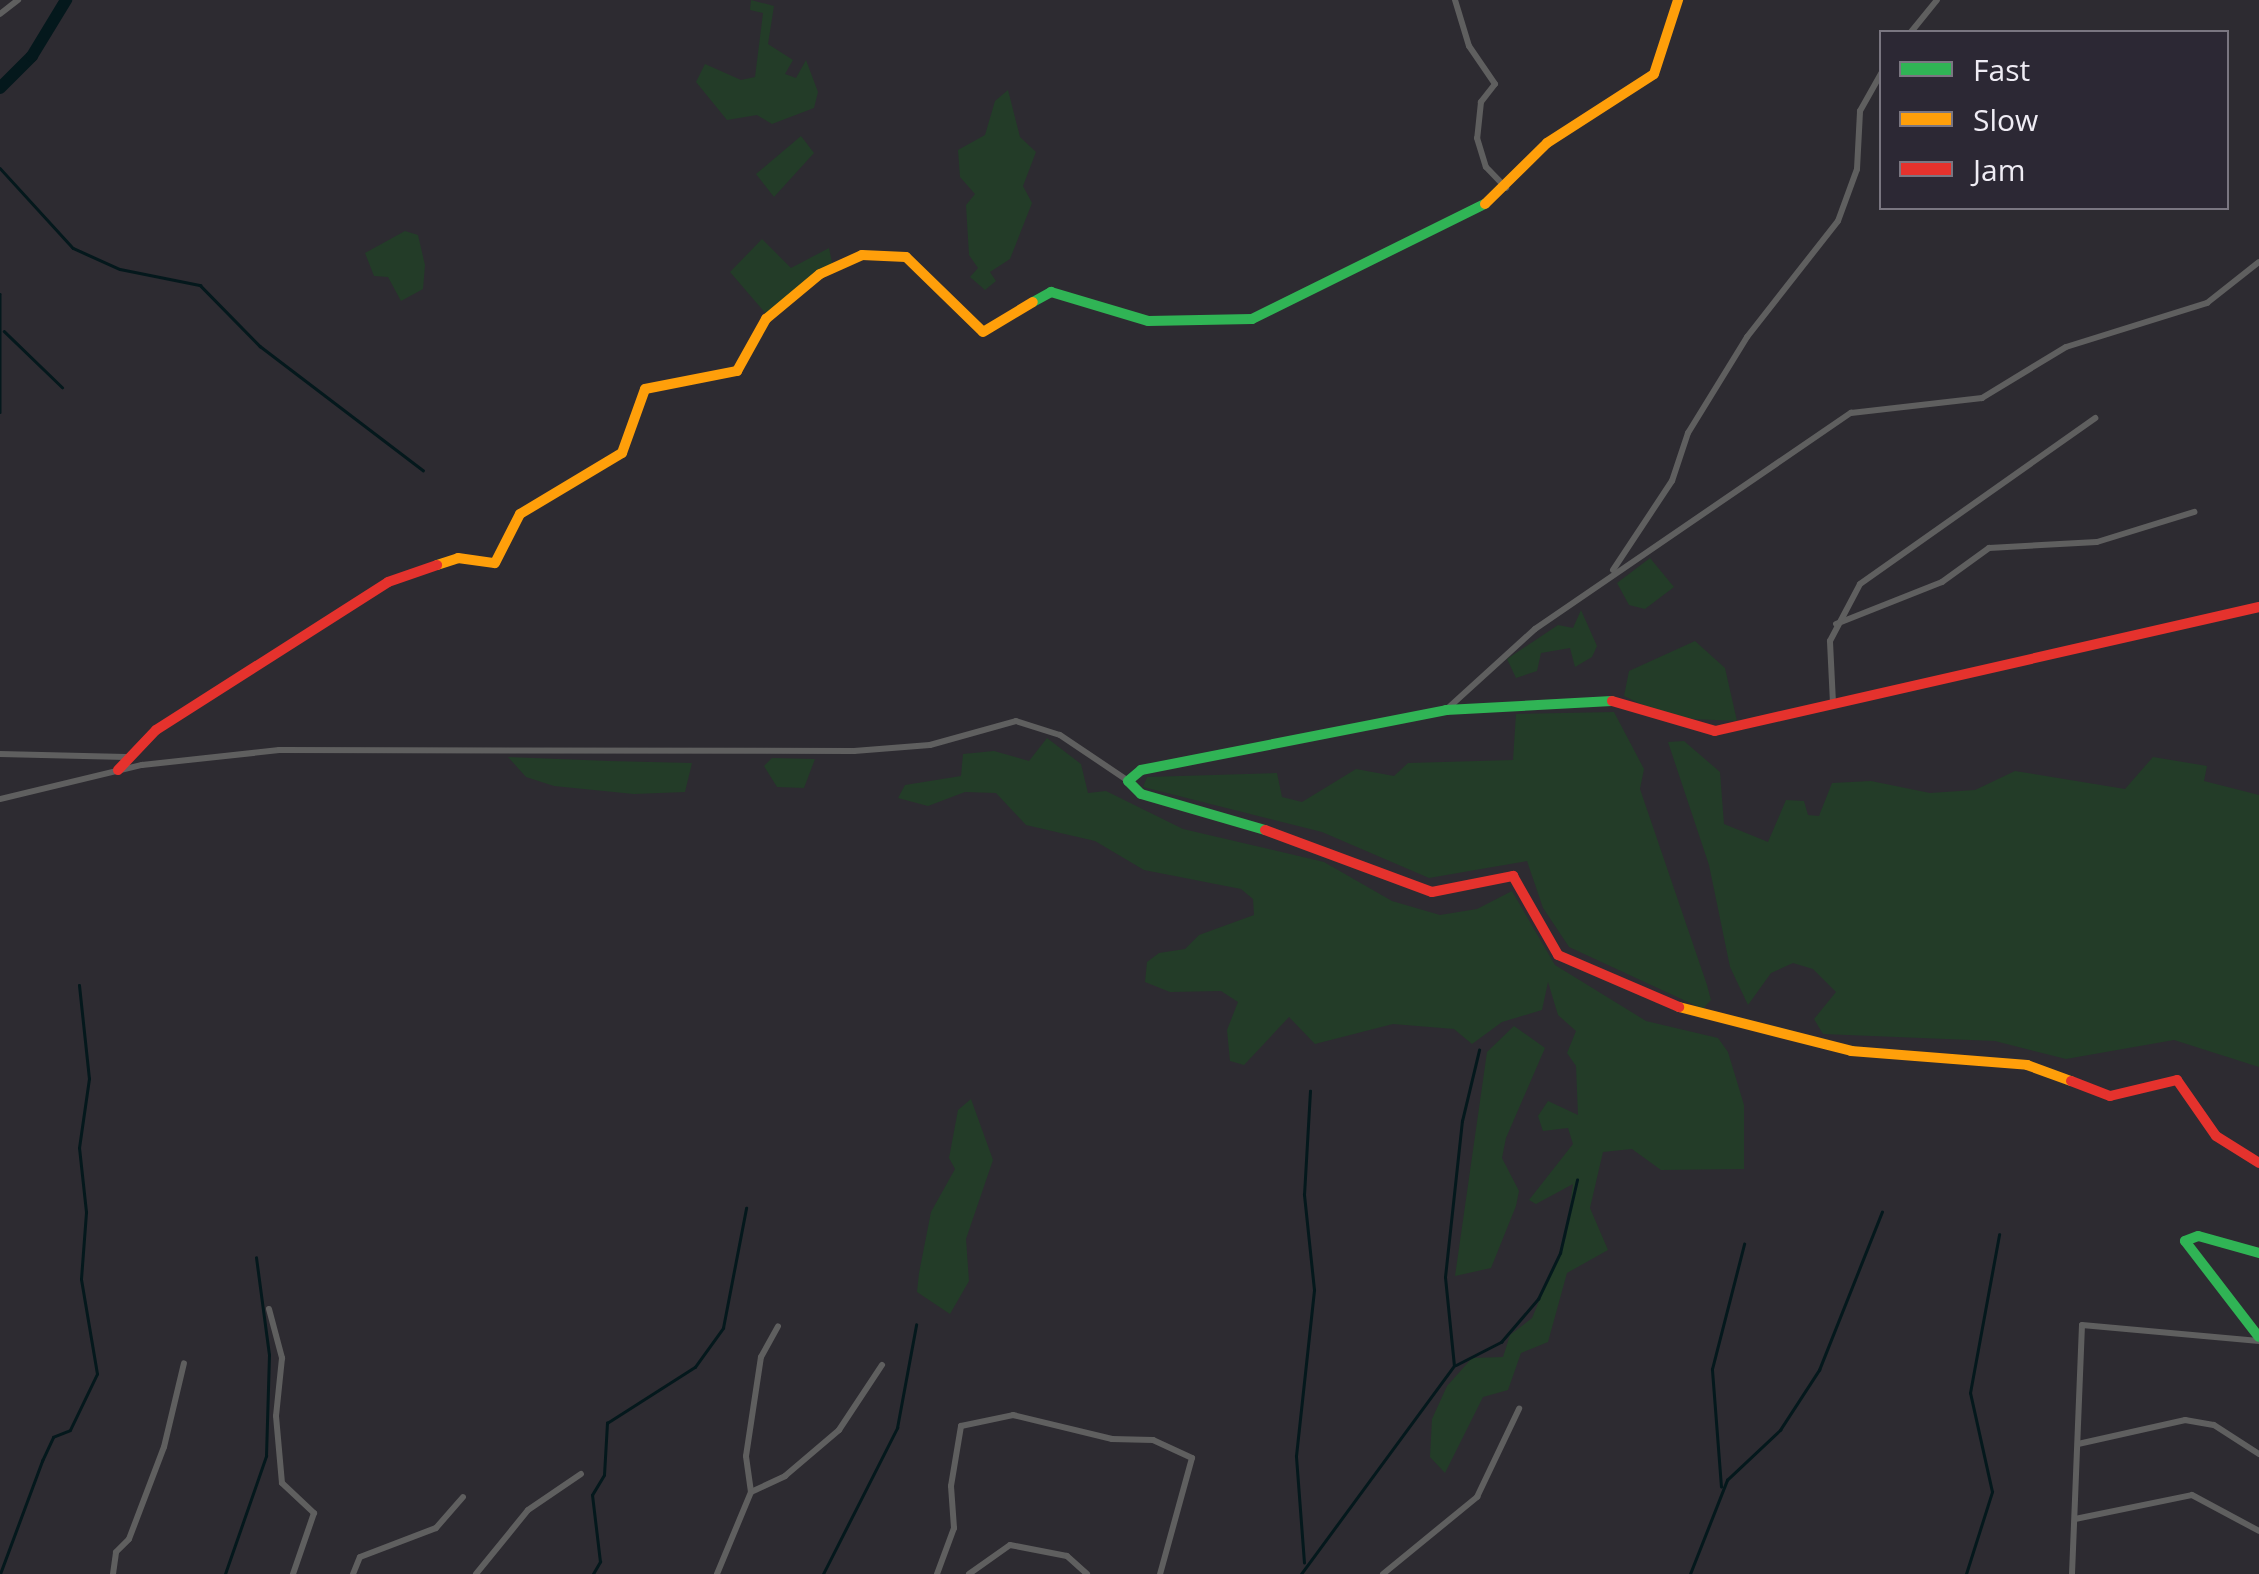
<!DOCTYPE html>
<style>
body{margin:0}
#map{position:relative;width:2259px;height:1574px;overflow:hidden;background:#2d2b31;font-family:"Open Sans",sans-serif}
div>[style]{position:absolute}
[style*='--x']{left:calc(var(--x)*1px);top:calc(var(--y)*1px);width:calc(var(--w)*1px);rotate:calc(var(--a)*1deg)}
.green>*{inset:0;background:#233c28}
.stream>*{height:2.5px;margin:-1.25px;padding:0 1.25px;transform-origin:1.25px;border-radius:1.25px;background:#04181c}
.river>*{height:12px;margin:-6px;padding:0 6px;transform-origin:6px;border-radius:6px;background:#04181c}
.street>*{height:6px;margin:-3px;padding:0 3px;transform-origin:3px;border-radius:3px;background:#5f5f5f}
.fast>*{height:10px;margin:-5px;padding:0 5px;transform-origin:5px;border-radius:5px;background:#30b455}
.slow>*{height:10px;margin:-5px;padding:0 5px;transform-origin:5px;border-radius:5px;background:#ff9f0a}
.jam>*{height:10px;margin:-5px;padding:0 5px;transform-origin:5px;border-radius:5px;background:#e5322d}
span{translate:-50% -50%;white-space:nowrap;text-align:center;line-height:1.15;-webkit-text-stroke:10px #2c2834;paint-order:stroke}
.legend{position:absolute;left:1879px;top:30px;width:350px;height:180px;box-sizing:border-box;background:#2c2834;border:2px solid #7a7681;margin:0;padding:12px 18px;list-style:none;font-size:30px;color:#efecf4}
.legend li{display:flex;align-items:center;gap:20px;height:50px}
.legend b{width:50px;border:2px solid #7a7681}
</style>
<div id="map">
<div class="green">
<div style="clip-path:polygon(751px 0,774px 6px,768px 44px,793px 60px,785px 74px,796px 78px,806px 60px,818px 92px,814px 108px,772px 124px,757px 115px,727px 120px,696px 82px,705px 64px,741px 80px,755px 77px,763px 13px,750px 10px)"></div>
<div style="clip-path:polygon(1008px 90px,1020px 137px,1036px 152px,1023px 186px,1032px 203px,1010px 259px,990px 272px,996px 281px,985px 290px,970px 277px,978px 268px,969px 255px,966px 205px,975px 194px,960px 177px,958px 150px,985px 135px,995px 101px)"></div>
<div style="clip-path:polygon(801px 136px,814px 153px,774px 197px,756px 174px)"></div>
<div style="clip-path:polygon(405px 231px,418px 235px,425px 265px,423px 289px,401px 301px,388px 277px,374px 276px,365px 253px)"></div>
<div style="clip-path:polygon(762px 239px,791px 268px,829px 248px,833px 267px,767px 315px,730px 272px)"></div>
<div style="clip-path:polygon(1650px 558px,1674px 587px,1645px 609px,1629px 605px,1617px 583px)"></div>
<div style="clip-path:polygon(1581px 610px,1597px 646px,1592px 657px,1575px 667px,1570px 648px,1541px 653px,1537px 671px,1516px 678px,1507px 659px,1558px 625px,1573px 628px)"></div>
<div style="clip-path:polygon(1695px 641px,1725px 668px,1737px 721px,1670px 718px,1624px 696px,1629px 671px)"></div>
<div style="clip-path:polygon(1614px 712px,1644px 769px,1640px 789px,1707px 985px,1711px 1000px,1703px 1009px,1569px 947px,1543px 908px,1527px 861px,1429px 878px,1322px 832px,1143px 787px,1147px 777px,1277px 773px,1282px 797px,1302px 802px,1356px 769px,1394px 776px,1408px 763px,1513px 760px,1516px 714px)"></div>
<div style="clip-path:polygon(1047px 738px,1081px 764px,1088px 793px,1106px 791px,1183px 829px,1324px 862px,1392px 901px,1440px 915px,1477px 909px,1512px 891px,1555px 965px,1646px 1021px,1718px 1038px,1728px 1052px,1744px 1105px,1744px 1169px,1661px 1170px,1632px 1149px,1603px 1152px,1590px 1208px,1608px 1250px,1567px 1273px,1548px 1342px,1521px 1353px,1508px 1390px,1483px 1397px,1445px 1473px,1430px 1457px,1432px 1419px,1447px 1386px,1472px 1358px,1503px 1357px,1510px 1335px,1532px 1318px,1566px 1237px,1573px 1184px,1536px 1204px,1529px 1200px,1573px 1144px,1568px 1128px,1543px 1131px,1538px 1116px,1548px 1101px,1578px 1115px,1576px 1066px,1567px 1053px,1576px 1031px,1558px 1015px,1548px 982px,1542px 1010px,1502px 1022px,1472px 1044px,1454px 1029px,1393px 1024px,1315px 1044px,1289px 1017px,1244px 1065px,1230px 1061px,1227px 1030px,1238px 1002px,1221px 991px,1170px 992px,1145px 982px,1147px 962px,1159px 953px,1185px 949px,1199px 935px,1254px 915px,1253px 899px,1241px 889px,1144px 870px,1095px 841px,1026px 825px,996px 793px,965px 792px,928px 806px,898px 798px,905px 785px,961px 776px,963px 754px,994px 751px,1029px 761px)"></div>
<div style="clip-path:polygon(1684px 741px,1720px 772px,1724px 824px,1768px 842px,1786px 800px,1804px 801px,1808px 815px,1819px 816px,1832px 783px,1871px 781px,1930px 793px,1975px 790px,2015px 771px,2125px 789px,2153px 757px,2207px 766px,2204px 781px,2259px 795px,2259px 1067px,2174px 1040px,2066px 1059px,1995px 1041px,1823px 1034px,1814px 1019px,1836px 992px,1813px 969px,1793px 963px,1771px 973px,1748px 1005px,1730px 967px,1709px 865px,1668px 742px)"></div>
<div style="clip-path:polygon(508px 757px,609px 761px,692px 763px,685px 792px,634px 794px,554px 786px,526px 777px)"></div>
<div style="clip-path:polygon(772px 758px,815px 759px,804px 788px,777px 787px,764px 766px)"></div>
<div style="clip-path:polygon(1514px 1026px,1545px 1048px,1506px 1138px,1502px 1158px,1519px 1191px,1516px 1206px,1491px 1268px,1455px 1276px,1487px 1052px)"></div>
<div style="clip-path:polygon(971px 1099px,993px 1160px,966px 1239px,969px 1281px,950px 1314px,917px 1292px,919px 1273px,931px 1212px,955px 1169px,949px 1158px,958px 1110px)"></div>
</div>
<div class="stream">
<div style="--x:0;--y:168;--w:108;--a:47.6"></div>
<div style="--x:73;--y:248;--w:51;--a:24.1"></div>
<div style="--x:120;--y:269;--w:82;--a:11.3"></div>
<div style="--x:200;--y:285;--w:86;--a:45.5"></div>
<div style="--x:260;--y:346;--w:205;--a:37.3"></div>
<div style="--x:0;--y:294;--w:118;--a:90"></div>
<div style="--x:4;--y:331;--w:81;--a:44"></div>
<div style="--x:1456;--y:1365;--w:51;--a:-27.1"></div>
<div style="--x:1501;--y:1342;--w:57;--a:-49.3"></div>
<div style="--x:1538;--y:1299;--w:51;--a:-64.4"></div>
<div style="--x:1560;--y:1253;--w:75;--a:-76.9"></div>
<div style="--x:1721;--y:1487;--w:118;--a:-94.4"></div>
<div style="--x:1712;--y:1369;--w:129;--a:-75.6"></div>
<div style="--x:1304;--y:1563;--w:107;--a:-94.3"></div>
<div style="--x:1296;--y:1456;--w:167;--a:-83.8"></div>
<div style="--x:1314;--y:1290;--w:96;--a:-96"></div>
<div style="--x:1304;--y:1195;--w:104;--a:-86.7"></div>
<div style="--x:0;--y:1574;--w:121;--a:-69.6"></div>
<div style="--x:42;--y:1461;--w:26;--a:-65"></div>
<div style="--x:53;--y:1437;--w:18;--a:-22"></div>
<div style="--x:70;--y:1430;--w:62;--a:-64.3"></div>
<div style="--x:97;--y:1374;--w:96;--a:-99.6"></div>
<div style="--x:81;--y:1279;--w:67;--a:-85.7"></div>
<div style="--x:86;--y:1212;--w:64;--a:-96.2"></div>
<div style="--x:79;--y:1148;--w:70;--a:-81.8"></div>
<div style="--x:89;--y:1079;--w:94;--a:-96.1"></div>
<div style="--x:225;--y:1574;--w:125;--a:-70.8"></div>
<div style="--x:266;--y:1456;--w:101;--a:-88.3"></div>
<div style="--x:269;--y:1355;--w:98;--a:-97.6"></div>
<div style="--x:593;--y:1574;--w:14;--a:-60"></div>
<div style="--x:600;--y:1562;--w:67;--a:-96.8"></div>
<div style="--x:592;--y:1495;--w:23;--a:-59"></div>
<div style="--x:604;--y:1475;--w:52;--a:-86.7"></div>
<div style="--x:607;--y:1423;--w:104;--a:-32.5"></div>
<div style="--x:695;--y:1367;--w:48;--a:-54.3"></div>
<div style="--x:723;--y:1328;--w:122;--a:-79.1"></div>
<div style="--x:823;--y:1574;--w:164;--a:-63.1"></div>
<div style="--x:897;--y:1428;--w:105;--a:-79.5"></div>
<div style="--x:1301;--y:1574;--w:258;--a:-53.7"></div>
<div style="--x:1454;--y:1366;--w:89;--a:-95.8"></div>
<div style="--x:1445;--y:1277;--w:157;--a:-83.8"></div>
<div style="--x:1462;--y:1121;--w:73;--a:-76.5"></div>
<div style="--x:1690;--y:1574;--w:101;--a:-68.5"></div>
<div style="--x:1727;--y:1480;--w:73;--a:-43.3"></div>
<div style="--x:1780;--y:1430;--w:72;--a:-57"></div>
<div style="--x:1819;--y:1370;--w:170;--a:-68.3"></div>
<div style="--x:1966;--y:1574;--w:86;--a:-72.4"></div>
<div style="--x:1992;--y:1492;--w:101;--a:-102.5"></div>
<div style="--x:1970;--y:1393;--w:161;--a:-79.6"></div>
</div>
<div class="river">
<div style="--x:0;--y:88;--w:45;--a:-45"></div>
<div style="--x:32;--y:56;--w:66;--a:-58.7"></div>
</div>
<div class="street">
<div style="--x:1455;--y:0;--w:48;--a:73.1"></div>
<div style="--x:1469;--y:46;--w:46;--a:55.6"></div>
<div style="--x:1495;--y:84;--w:23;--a:128"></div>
<div style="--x:1481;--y:102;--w:36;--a:96"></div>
<div style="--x:1477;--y:138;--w:30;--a:73"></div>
<div style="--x:1486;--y:167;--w:29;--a:46"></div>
<div style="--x:0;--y:14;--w:23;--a:-38"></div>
<div style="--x:1911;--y:32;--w:41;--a:-50.9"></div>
<div style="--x:1613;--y:570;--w:107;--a:-56.5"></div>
<div style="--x:1672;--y:481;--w:51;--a:-71.6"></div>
<div style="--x:1688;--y:433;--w:113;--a:-58.4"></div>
<div style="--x:1747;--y:337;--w:147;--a:-51.9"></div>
<div style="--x:1838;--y:221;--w:55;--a:-69.9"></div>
<div style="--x:1857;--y:169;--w:58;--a:-87"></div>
<div style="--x:1860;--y:111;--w:45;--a:-60.6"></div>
<div style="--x:1836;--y:624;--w:114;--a:-21.6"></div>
<div style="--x:1942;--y:582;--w:58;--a:-35.9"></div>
<div style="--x:1989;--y:548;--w:108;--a:-3.2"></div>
<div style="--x:2097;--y:542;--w:102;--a:-17.2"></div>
<div style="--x:1833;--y:703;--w:62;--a:-92.8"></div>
<div style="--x:1830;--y:641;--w:64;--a:-62.2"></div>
<div style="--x:1860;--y:584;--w:288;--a:-35.2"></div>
<div style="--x:1447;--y:709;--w:119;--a:-42.3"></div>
<div style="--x:1535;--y:629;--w:383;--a:-34.4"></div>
<div style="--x:1851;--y:413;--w:132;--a:-6.5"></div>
<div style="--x:1982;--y:398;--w:98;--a:-31.3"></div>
<div style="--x:2066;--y:347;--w:148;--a:-17.3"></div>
<div style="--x:2207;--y:303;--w:66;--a:-38.3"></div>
<div style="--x:0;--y:754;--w:126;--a:1.4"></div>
<div style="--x:0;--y:799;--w:146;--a:-13.5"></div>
<div style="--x:142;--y:765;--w:138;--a:-6.2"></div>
<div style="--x:279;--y:750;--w:575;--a:0.1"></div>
<div style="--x:854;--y:751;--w:76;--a:-4.5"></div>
<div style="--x:930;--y:745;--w:89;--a:-15.6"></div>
<div style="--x:1016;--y:721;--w:46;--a:17.7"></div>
<div style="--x:1060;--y:735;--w:81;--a:33.9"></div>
<div style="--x:269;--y:1309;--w:51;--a:75.1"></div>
<div style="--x:282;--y:1358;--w:58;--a:95.9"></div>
<div style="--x:276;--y:1416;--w:67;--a:84.9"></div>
<div style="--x:282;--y:1483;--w:44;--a:43.2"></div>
<div style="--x:314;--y:1513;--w:65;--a:109"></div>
<div style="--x:2078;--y:1444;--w:110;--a:-12.6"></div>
<div style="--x:2185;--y:1420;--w:29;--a:10"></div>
<div style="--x:2214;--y:1425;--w:54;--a:32.8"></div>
<div style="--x:751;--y:1492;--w:36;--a:-98"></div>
<div style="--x:746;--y:1456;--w:100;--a:-81.4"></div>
<div style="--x:761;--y:1357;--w:35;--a:-61"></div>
<div style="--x:2075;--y:1519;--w:119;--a:-11.6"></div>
<div style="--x:2192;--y:1495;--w:76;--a:28.2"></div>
<div style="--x:113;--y:1574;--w:22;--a:-82"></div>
<div style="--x:116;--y:1552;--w:18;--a:-45"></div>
<div style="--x:129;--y:1539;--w:98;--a:-69.2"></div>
<div style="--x:164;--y:1447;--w:86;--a:-76.6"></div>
<div style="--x:353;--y:1574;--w:18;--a:-68"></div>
<div style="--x:360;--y:1557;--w:81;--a:-20.9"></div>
<div style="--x:436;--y:1528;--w:41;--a:-48.9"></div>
<div style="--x:476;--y:1574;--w:82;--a:-50.9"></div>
<div style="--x:528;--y:1510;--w:64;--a:-34.2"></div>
<div style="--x:717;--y:1574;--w:89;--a:-67.5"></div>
<div style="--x:751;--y:1492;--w:38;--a:-25"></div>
<div style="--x:785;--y:1476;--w:71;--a:-40.4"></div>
<div style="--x:839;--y:1430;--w:78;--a:-56.5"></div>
<div style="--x:937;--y:1574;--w:49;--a:-69.7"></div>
<div style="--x:954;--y:1528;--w:42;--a:-94.1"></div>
<div style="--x:951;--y:1486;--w:61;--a:-80.5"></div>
<div style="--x:961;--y:1426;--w:53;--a:-11.9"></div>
<div style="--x:1013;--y:1415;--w:102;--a:13.6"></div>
<div style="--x:1112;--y:1439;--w:41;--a:1.4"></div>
<div style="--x:1153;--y:1440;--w:43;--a:24.8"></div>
<div style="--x:1192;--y:1458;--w:120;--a:105.4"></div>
<div style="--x:969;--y:1574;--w:50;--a:-35.3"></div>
<div style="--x:1010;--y:1545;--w:58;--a:10.9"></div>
<div style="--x:1067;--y:1556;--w:27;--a:42"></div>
<div style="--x:1383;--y:1574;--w:122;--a:-39.3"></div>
<div style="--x:1477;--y:1497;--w:98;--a:-64.5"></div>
<div style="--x:2072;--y:1574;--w:249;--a:-87.7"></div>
<div style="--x:2082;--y:1325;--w:178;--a:5.2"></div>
</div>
<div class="fast">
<div style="--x:1033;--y:302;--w:21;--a:-29"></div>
<div style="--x:1051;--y:292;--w:101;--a:16.6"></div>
<div style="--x:1148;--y:321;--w:104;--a:-1.1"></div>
<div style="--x:1252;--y:319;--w:260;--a:-26.3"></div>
<div style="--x:1265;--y:830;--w:129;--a:-163.8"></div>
<div style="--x:1141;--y:794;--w:18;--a:-135"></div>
<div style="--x:1128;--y:781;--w:17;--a:-40"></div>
<div style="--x:1141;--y:770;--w:311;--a:-11.1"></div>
<div style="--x:1446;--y:710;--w:166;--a:-3.1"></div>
<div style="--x:2259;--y:1253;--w:63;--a:-164.4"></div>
<div style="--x:2198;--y:1236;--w:14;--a:159"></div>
<div style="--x:2185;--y:1241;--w:121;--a:52.4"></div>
</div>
<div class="slow">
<div style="--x:1485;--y:204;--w:87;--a:-44.5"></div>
<div style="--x:1547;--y:143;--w:127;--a:-32.8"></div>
<div style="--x:1654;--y:74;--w:78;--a:-72"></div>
<div style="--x:437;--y:565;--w:22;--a:-18"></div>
<div style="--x:458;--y:558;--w:37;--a:8"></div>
<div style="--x:495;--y:563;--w:55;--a:-63"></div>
<div style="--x:520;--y:514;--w:119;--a:-30.9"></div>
<div style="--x:622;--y:453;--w:68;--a:-70.2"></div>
<div style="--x:645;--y:389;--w:94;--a:-11.1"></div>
<div style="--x:737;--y:371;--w:60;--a:-60.9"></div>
<div style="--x:766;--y:319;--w:70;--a:-39.8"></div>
<div style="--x:820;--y:274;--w:46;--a:-24.3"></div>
<div style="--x:862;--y:255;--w:44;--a:2.6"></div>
<div style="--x:906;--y:257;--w:107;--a:44.2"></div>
<div style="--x:983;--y:332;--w:58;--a:-31"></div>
<div style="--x:1679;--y:1007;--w:178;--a:14.3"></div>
<div style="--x:1851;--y:1051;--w:177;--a:4.5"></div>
<div style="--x:2027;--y:1065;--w:47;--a:20"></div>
</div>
<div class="jam">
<div style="--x:1612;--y:701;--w:107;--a:16.2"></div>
<div style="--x:1715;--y:731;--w:558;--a:-12.84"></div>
<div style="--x:118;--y:770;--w:55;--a:-46.5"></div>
<div style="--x:156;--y:730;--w:275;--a:-32.5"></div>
<div style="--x:388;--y:582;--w:52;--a:-19.1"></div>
<div style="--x:1265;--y:830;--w:178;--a:20.4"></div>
<div style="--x:1432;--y:892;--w:83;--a:-11.2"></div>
<div style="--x:1513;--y:876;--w:91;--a:60.3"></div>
<div style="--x:1558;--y:955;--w:132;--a:23.3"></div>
<div style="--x:2071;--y:1081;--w:42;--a:21"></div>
<div style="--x:2110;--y:1096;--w:69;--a:-13.4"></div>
<div style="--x:2177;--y:1080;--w:68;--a:55.1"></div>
<div style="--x:2216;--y:1136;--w:51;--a:32.1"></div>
</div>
<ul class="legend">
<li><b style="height:12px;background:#30b455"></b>Fast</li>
<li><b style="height:12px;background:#ff9f0a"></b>Slow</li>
<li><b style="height:12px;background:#e5322d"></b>Jam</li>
</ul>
</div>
